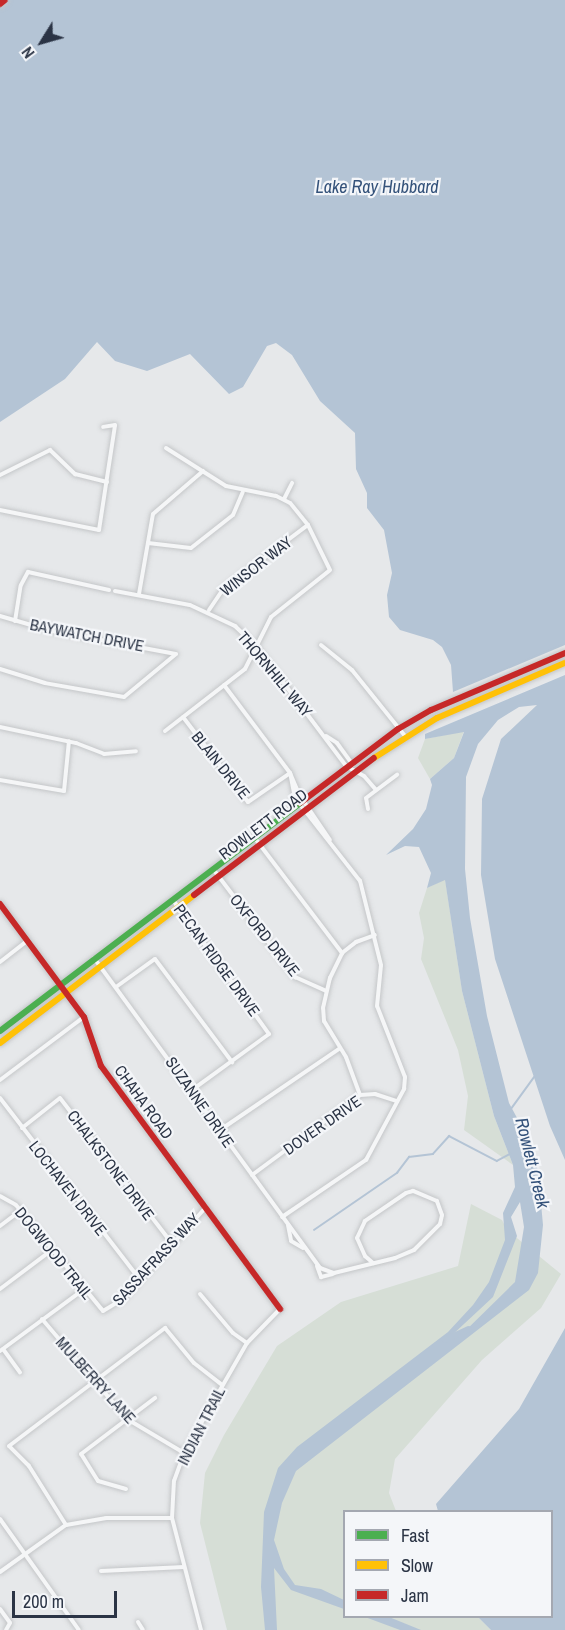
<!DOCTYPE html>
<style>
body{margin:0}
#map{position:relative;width:565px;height:1630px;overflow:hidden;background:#e6e8ea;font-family:"Archivo Narrow",sans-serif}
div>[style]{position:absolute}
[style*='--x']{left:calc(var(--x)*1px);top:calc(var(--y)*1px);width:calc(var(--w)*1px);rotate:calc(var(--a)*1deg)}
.green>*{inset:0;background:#d6ded6}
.water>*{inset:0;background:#b4c4d5}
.stream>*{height:1.5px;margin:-0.75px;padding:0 0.75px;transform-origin:0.75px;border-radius:0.75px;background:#b4c4d5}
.river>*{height:6px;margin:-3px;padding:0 3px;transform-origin:3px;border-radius:3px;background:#b4c4d5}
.roads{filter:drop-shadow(0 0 2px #c4c6c8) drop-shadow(0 0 2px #c4c6c8)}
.street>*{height:4px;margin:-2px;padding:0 2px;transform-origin:2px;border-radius:2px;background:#f5f6f7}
.fast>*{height:6px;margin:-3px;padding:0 3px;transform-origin:3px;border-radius:3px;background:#4caf50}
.slow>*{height:6px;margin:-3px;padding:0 3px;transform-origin:3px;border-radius:3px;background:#ffc107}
.jam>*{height:6px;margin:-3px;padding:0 3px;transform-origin:3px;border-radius:3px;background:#c62828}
span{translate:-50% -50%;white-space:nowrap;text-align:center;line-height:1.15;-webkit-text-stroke:4.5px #f4f6f9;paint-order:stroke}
.street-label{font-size:16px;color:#2b3445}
.water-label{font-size:18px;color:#34527a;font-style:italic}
.legend{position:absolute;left:343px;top:1510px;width:210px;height:108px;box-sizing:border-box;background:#f4f6f9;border:2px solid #a4a8b1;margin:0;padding:8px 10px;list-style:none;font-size:18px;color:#2b3445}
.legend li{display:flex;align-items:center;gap:12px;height:30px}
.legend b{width:30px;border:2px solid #a4a8b1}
.north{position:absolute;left:12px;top:12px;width:60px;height:60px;-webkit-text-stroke:4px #f4f6f9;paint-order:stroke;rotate:233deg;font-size:16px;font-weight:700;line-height:24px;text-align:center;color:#2b3445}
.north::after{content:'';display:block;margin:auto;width:21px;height:27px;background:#2b3445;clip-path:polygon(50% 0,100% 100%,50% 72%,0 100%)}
.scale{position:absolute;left:12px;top:1591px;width:105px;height:27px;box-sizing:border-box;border:3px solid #2b3445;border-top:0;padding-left:8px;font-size:18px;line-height:21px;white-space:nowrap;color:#2b3445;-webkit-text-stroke:4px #f4f6f9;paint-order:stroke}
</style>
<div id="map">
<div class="green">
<div style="clip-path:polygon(464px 731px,454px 758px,430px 779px,418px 758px,425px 739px)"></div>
<div style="clip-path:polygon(445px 879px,462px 991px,494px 1116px,513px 1165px,464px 1130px,468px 1096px,458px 1050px,421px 959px,424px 938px,419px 913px,427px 888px)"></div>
<div style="clip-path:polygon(471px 1204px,502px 1220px,507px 1230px,561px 1274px,541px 1308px,482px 1360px,395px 1459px,389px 1493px,396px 1511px,344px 1512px,344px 1616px,478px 1617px,491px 1630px,227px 1630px,200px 1523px,205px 1473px,224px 1435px,277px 1346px,341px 1302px,458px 1266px)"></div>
</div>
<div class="water">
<div style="clip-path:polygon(0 0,565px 0,565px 645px,453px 692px,451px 665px,442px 647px,433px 640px,400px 630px,389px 617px,387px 595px,392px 573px,384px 530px,367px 508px,367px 493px,356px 469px,355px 433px,320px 401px,292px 355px,276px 343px,267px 346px,243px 387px,229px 394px,190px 354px,147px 371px,115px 361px,97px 342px,65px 379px,0 422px)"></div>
<div style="clip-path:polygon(evenodd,565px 675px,565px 1160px,550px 1126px,495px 959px,481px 875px,482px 799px,501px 739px,537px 705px,519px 707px,498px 720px,478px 744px,466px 777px,465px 869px,470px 918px,487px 1016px,509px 1103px,530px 1142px,538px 1171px,543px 1225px,538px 1273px,529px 1290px,296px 1471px,282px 1503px,274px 1540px,284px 1569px,295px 1585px,321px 1589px,344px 1600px,344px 1609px,291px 1590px,274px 1568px,277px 1630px,265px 1630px,261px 1587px,264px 1512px,278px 1468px,297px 1447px,448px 1332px,473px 1305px,489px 1282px,505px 1240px,503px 1213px,515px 1187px,513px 1165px,494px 1116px,462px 991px,445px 880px,427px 888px,431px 873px,419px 847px,405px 846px,386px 855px,413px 829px,426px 809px,432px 785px,430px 779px,454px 758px,464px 732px,425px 739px,425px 734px,565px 675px,520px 1202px,524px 1227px,515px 1282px,460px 1336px,450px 1337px,493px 1297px,517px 1236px,511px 1217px,520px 1202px)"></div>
<div style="clip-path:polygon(565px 1328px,565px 1630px,491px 1630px,478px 1617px,552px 1616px,552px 1512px,438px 1511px,436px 1504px,519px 1409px)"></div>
<div style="clip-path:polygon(365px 1617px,389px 1617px,421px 1630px,400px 1630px)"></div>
</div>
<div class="stream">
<div style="--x:511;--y:1109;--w:39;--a:-54"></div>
<div style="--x:314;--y:1230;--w:101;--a:-34.5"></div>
<div style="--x:397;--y:1173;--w:20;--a:-53"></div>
<div style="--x:409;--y:1157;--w:24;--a:-7"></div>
<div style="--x:433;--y:1154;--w:24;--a:-48"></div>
<div style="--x:449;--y:1136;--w:54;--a:27.5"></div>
<div style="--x:497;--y:1161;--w:15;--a:-28"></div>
</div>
<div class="river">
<div style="--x:445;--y:1340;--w:26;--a:-25"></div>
</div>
<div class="roads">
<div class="street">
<div style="--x:0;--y:475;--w:56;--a:-26.6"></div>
<div style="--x:50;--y:450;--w:35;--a:44"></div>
<div style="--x:75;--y:474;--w:33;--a:14"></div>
<div style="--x:284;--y:499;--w:18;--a:-63"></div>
<div style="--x:0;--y:510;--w:101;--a:11.4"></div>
<div style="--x:99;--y:530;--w:106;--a:-81.3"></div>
<div style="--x:115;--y:425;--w:12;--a:171"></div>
<div style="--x:148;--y:543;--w:43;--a:6.6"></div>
<div style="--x:191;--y:548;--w:53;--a:-38.2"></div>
<div style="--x:233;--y:515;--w:25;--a:-67"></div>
<div style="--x:115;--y:591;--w:76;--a:10.6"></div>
<div style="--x:190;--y:605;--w:50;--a:25"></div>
<div style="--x:235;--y:626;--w:29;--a:44"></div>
<div style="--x:256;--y:646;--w:150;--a:53.1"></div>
<div style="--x:346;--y:766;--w:21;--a:29"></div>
<div style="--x:364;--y:776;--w:18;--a:49"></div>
<div style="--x:139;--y:594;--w:81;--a:-80.1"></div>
<div style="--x:153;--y:514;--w:66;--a:-40.7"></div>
<div style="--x:209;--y:610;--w:27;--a:-56"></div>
<div style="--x:224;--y:588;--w:105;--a:-36.9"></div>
<div style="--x:0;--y:616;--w:54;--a:16.1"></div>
<div style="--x:52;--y:631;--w:126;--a:10.5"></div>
<div style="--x:176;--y:654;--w:67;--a:140.4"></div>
<div style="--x:124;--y:697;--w:80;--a:-170"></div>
<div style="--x:45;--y:683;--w:47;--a:-162.7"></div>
<div style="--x:15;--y:621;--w:36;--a:-81"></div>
<div style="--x:21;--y:585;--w:15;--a:-62"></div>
<div style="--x:28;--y:572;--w:83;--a:12.5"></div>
<div style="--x:321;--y:645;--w:40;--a:39"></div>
<div style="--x:352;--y:670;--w:85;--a:51.2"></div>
<div style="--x:224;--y:685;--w:110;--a:53.1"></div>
<div style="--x:290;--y:773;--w:25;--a:67"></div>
<div style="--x:300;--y:796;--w:53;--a:55.7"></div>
<div style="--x:183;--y:717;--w:107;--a:52.6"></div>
<div style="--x:248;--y:802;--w:51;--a:-34.6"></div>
<div style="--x:0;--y:727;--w:78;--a:11.9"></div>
<div style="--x:76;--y:743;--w:30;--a:21"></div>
<div style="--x:104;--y:754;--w:32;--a:-5"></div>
<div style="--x:165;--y:731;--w:101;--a:-37.8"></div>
<div style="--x:245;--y:669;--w:58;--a:-63.4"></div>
<div style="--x:271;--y:617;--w:75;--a:-38.5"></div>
<div style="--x:330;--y:570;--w:50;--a:-116.1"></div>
<div style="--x:308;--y:525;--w:28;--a:-129"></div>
<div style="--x:290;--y:503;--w:16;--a:-153"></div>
<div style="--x:276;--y:496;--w:51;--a:-168.7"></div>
<div style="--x:226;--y:486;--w:71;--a:-147.7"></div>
<div style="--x:326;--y:736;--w:13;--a:32"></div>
<div style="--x:337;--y:743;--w:27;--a:54"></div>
<div style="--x:0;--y:780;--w:65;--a:9.8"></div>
<div style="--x:64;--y:791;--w:50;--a:-84.3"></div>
<div style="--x:368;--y:809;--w:11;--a:-100"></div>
<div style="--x:366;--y:798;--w:39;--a:-37"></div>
<div style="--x:254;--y:837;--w:146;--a:52.8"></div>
<div style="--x:213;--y:869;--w:136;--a:52.8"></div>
<div style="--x:295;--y:977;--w:34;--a:24"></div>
<div style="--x:173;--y:900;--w:165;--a:54.4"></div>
<div style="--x:269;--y:1034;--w:95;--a:144"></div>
<div style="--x:94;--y:958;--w:384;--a:53.9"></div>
<div style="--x:320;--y:1268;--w:15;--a:20"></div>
<div style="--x:334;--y:1273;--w:63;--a:-13.8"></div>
<div style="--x:395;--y:1258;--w:21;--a:-23"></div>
<div style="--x:414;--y:1250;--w:37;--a:-45"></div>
<div style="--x:440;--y:1224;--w:9;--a:-77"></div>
<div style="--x:442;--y:1215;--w:15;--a:-110"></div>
<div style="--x:437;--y:1201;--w:26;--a:-157"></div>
<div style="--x:413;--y:1191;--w:7;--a:164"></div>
<div style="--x:406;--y:1193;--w:50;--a:145.7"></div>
<div style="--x:365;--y:1221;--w:19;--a:115"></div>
<div style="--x:357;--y:1238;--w:20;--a:66"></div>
<div style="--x:365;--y:1256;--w:11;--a:41"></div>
<div style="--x:0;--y:962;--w:34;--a:-38"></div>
<div style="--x:116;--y:987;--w:48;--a:-35.7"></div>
<div style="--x:155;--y:959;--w:129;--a:53.2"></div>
<div style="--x:0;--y:1080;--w:105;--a:-36.9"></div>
<div style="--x:360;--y:1095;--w:40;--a:-110.2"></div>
<div style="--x:346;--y:1057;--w:42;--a:-121.4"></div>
<div style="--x:324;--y:1021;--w:13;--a:-94"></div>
<div style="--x:323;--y:1008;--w:31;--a:-77"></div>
<div style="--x:330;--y:978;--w:28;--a:-64"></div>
<div style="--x:342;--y:953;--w:18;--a:-38"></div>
<div style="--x:356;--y:942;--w:20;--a:-20"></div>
<div style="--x:0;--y:1098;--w:226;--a:52.4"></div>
<div style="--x:22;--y:1128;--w:48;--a:-38.3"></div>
<div style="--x:60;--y:1098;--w:182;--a:52.4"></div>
<div style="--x:220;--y:1130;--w:145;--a:-34.3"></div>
<div style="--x:252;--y:1175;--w:134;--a:-36.5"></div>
<div style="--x:360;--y:1095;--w:15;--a:-4"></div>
<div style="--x:375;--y:1094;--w:23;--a:18"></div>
<div style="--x:0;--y:1196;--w:18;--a:29"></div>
<div style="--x:16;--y:1205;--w:137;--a:50.6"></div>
<div style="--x:103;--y:1311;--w:23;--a:-31"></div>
<div style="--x:123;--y:1299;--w:124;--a:-47.9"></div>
<div style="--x:282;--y:1217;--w:102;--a:-34.2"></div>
<div style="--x:366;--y:1160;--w:81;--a:-61.8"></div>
<div style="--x:404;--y:1089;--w:12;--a:-85"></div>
<div style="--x:405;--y:1077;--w:76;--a:-111.5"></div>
<div style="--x:377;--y:1006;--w:41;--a:-84.4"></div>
<div style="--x:381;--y:965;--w:87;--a:-104"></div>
<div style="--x:360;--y:881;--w:105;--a:-128.1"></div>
<div style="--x:295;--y:798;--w:25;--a:-101"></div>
<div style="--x:288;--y:1225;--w:16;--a:79"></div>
<div style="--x:291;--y:1241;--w:14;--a:30"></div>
<div style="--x:0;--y:1226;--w:26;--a:-37"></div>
<div style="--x:317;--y:1266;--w:12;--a:70"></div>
<div style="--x:321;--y:1277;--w:12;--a:-14"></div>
<div style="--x:0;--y:1289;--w:65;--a:-36.9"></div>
<div style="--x:200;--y:1294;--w:51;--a:49.8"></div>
<div style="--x:233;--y:1333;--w:17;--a:36"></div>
<div style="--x:42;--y:1319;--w:131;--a:49.6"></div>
<div style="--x:127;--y:1419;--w:66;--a:30.8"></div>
<div style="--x:3;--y:1349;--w:29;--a:54"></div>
<div style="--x:0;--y:1351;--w:104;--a:-36.4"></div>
<div style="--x:126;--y:1489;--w:29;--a:-164"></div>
<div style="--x:98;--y:1481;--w:32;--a:-122"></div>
<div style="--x:81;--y:1454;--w:93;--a:-37.1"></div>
<div style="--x:0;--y:1519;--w:136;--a:54.6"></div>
<div style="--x:66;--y:1525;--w:70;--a:-122.1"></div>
<div style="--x:29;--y:1466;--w:28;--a:-135"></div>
<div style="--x:9;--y:1446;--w:196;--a:-37.1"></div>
<div style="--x:165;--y:1328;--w:45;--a:50.4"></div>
<div style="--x:194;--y:1363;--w:36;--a:38"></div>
<div style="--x:101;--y:1571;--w:83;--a:-2.8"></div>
<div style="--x:0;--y:1572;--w:81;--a:-35.5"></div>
<div style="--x:66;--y:1525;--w:41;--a:-9.9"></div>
<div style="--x:106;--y:1518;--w:66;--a:0"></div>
<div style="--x:0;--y:1609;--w:17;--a:54"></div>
<div style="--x:10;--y:1623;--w:8;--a:120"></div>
<div style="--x:138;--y:1622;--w:9;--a:58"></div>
<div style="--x:201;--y:1630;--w:116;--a:-104.5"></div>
<div style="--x:172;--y:1518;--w:37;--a:-87"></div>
<div style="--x:174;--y:1481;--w:30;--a:-70"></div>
<div style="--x:184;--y:1453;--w:127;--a:-60.2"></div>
<div style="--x:247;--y:1343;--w:47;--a:-45.9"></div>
</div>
<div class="fast">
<div style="--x:0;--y:1031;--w:377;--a:-37.2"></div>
</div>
<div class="slow">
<div style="--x:374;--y:758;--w:75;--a:-32.4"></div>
<div style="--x:437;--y:718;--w:139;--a:-23.3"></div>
<div style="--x:0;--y:1043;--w:244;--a:-37.3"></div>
</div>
<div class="jam">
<div style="--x:0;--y:4;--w:6;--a:-39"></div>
<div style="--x:300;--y:803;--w:123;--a:-37.1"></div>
<div style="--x:398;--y:729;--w:38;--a:-30"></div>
<div style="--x:431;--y:710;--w:146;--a:-23"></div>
<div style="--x:194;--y:895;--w:226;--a:-37.3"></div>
<div style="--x:0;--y:904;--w:141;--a:53.4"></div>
<div style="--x:84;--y:1017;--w:52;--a:70.9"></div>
<div style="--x:101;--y:1066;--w:302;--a:53.6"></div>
</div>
</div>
<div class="street-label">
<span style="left:256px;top:566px;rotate:-38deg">WINSOR WAY</span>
<span style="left:87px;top:635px;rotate:11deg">BAYWATCH DRIVE</span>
<span style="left:275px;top:674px;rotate:50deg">THORNHILL WAY</span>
<span style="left:221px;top:765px;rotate:51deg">BLAIN DRIVE</span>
<span style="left:263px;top:824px;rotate:-37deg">ROWLETT ROAD</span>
<span style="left:265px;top:935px;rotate:51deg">OXFORD DRIVE</span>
<span style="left:217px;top:960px;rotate:54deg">PECAN RIDGE DRIVE</span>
<span style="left:144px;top:1102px;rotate:54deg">CHAHA ROAD</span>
<span style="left:200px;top:1102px;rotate:55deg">SUZANNE DRIVE</span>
<span style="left:322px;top:1125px;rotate:-35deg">DOVER DRIVE</span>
<span style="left:111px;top:1165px;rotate:53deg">CHALKSTONE DRIVE</span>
<span style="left:68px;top:1188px;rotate:52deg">LOCHAVEN DRIVE</span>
<span style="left:54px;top:1253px;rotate:51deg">DOGWOOD TRAIL</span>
<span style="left:156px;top:1259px;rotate:-47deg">SASSAFRASS WAY</span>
<span style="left:96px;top:1380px;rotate:48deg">MULBERRY LANE</span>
<span style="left:201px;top:1426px;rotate:-63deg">INDIAN TRAIL</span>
</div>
<div class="water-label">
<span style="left:377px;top:187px">Lake Ray Hubbard</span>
<span style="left:532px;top:1163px;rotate:76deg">Rowlett Creek</span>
</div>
<ul class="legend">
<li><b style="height:8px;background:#4caf50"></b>Fast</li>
<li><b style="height:8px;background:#ffc107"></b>Slow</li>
<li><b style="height:8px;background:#c62828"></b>Jam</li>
</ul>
<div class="north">N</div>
<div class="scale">200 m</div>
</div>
